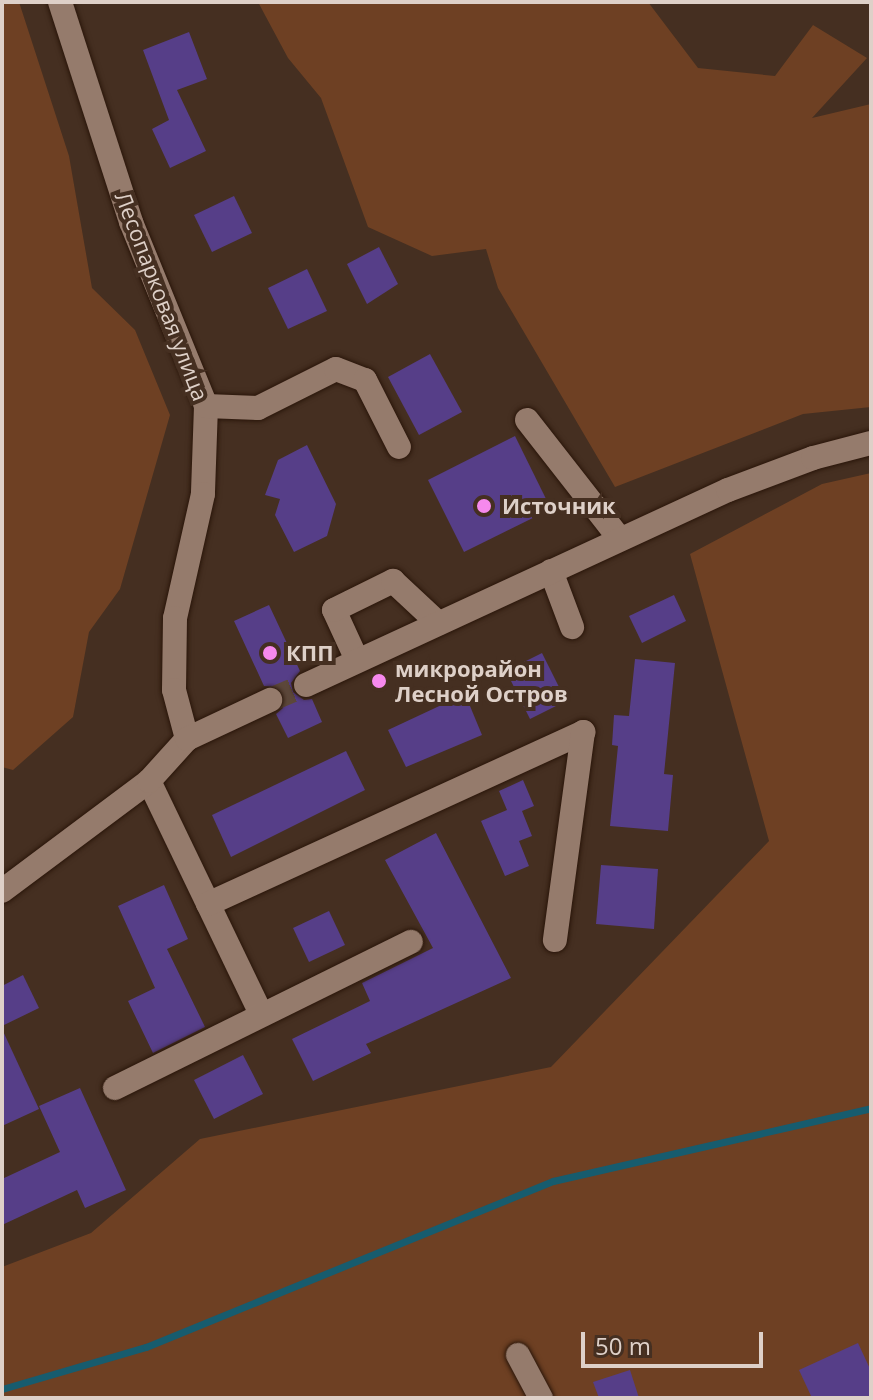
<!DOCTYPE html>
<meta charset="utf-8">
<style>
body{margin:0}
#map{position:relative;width:873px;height:1400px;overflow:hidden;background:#452f21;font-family:"Open Sans",sans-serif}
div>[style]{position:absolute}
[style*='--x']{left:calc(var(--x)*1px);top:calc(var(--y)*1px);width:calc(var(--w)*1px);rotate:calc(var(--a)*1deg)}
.green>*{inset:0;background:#6e4023}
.stream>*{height:7px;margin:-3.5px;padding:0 3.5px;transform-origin:3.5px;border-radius:3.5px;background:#175c6e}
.building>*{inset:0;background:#563e88}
.minor-tunnel>*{height:24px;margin-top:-12px;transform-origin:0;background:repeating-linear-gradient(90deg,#5c473a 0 24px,transparent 0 36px)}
.roads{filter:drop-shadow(0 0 2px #2a160a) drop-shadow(0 0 2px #2a160a)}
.minor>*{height:24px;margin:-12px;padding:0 12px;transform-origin:12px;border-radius:12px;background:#957b6c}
.dots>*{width:22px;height:22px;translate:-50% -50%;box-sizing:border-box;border:4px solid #452f21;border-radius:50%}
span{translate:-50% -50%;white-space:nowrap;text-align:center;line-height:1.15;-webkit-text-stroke:8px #452f21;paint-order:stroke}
.street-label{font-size:22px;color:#ded0c8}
.poi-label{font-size:22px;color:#ded0c8;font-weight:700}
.left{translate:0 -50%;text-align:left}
.frame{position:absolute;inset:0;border:4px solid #ded0c8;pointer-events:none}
.scale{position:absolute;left:581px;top:1332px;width:182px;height:36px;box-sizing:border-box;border:4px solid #ded0c8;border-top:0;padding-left:10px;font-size:24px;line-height:28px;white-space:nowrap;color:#ded0c8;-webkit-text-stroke:6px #452f21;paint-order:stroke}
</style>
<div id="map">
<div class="green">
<div style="clip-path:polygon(2px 2px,19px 2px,69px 156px,92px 288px,135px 330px,170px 415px,120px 589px,89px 632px,73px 717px,13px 770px,2px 767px)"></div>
<div style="clip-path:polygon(258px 2px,648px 2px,698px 68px,775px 76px,813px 25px,867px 58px,812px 118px,871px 104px,871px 407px,803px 414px,615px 487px,498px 288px,486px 249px,432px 256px,368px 227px,321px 98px,288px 58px)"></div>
<div style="clip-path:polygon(871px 473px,871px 1398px,2px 1398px,2px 1267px,91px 1233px,200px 1139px,551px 1067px,769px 841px,690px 554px,822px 484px)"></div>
</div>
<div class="stream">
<div style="--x:2;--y:1389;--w:150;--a:-16.3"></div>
<div style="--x:146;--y:1347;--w:440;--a:-22.2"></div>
<div style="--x:553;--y:1181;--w:326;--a:-12.9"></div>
</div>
<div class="building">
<div style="clip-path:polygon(189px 32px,207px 79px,177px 90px,206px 151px,170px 168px,152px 129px,169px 120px,143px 50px)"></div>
<div style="clip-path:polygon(234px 196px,252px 233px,212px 252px,194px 215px)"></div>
<div style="clip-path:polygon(379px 247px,398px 284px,367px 304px,347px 264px)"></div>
<div style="clip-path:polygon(307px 269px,327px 311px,288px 329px,268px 288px)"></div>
<div style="clip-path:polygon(430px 354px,462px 412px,419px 435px,388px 377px)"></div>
<div style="clip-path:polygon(515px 436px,551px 509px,464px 552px,428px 480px)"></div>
<div style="clip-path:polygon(307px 445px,336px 504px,327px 536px,294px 552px,275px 515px,280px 499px,265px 495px,278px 460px)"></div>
<div style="clip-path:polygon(674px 595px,686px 621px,642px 643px,629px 616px)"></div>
<div style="clip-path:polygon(269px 605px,300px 671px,291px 683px,293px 692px,304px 700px,312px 699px,322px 722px,288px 738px,276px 714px,283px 708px,284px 694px,278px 687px,264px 686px,234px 621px)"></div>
<div style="clip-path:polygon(542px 653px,566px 701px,530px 719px,506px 671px)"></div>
<div style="clip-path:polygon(635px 659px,675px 663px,664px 774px,673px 775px,668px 831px,610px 826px,618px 746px,612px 745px,614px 715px,629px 716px)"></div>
<div style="clip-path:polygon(465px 694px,482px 735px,406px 767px,388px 730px)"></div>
<div style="clip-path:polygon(346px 751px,365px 790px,231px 857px,212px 815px)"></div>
<div style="clip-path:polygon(523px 780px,534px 806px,522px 811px,532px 836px,519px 841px,529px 866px,505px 876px,481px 821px,507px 810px,499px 791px)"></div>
<div style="clip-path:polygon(436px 833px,511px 978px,366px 1044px,371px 1053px,313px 1081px,292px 1039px,370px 1001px,362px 983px,433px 948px,385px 860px)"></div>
<div style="clip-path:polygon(601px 865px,658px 869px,654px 929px,596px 924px)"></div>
<div style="clip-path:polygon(164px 885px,188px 939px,167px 949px,205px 1027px,153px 1053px,128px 1001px,155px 988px,118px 906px)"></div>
<div style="clip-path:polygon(329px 911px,345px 945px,309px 962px,293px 928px)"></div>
<div style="clip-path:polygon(23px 975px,39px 1008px,2px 1026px,2px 986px)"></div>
<div style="clip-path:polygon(2px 1029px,39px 1109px,2px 1126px)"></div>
<div style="clip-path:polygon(243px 1055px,263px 1094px,214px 1119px,194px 1080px)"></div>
<div style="clip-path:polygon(80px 1088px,126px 1190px,85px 1208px,77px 1190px,2px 1225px,2px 1179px,60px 1152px,39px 1106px)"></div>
<div style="clip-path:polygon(858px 1343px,871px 1371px,871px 1398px,812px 1398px,799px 1370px)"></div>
<div style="clip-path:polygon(630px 1370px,639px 1398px,599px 1398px,593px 1382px)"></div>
</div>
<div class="minor-tunnel">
<div style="--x:270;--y:700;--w:39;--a:-23"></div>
</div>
<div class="roads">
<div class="minor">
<div style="--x:60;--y:2;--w:231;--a:72.1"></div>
<div style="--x:131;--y:222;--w:199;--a:67.8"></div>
<div style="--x:206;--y:406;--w:88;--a:92"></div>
<div style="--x:203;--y:494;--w:127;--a:102.7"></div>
<div style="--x:175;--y:618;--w:72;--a:90.8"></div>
<div style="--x:174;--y:690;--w:51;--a:75.1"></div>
<div style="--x:206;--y:406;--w:52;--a:2.2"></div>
<div style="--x:258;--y:408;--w:87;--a:-26.6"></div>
<div style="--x:336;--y:369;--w:31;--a:21"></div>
<div style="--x:365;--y:380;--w:75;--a:63.1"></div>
<div style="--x:527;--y:420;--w:151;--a:52"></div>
<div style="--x:551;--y:571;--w:60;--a:69.4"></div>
<div style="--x:357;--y:660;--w:55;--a:-114.7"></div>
<div style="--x:334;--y:610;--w:66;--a:-26.2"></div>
<div style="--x:393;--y:581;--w:62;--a:43"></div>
<div style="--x:306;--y:685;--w:465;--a:-24.8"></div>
<div style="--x:728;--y:490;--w:91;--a:-20.6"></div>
<div style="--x:813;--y:458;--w:60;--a:-14.5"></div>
<div style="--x:149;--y:781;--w:259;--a:64.3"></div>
<div style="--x:2;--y:891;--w:184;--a:-36.8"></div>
<div style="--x:149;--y:781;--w:57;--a:-47.9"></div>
<div style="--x:187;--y:739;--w:92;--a:-25.2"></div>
<div style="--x:208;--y:904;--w:413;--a:-24.6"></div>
<div style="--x:583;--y:732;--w:210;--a:97.7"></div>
<div style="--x:115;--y:1088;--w:330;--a:-26.3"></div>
<div style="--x:518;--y:1355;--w:49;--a:61.9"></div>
</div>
</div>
<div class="dots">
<div style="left:484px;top:506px;background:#f689ed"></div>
<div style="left:270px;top:653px;background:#f689ed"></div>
<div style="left:379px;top:681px;background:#f689ed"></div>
</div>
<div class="street-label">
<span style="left:162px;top:296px;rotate:69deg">Лесопарковая улица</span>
</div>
<div class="poi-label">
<span class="left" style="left:502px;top:506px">Источник</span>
<span class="left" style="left:286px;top:653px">КПП</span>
<span class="left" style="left:395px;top:681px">микрорайон<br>Лесной Остров</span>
</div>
<div class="frame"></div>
<div class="scale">50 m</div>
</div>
